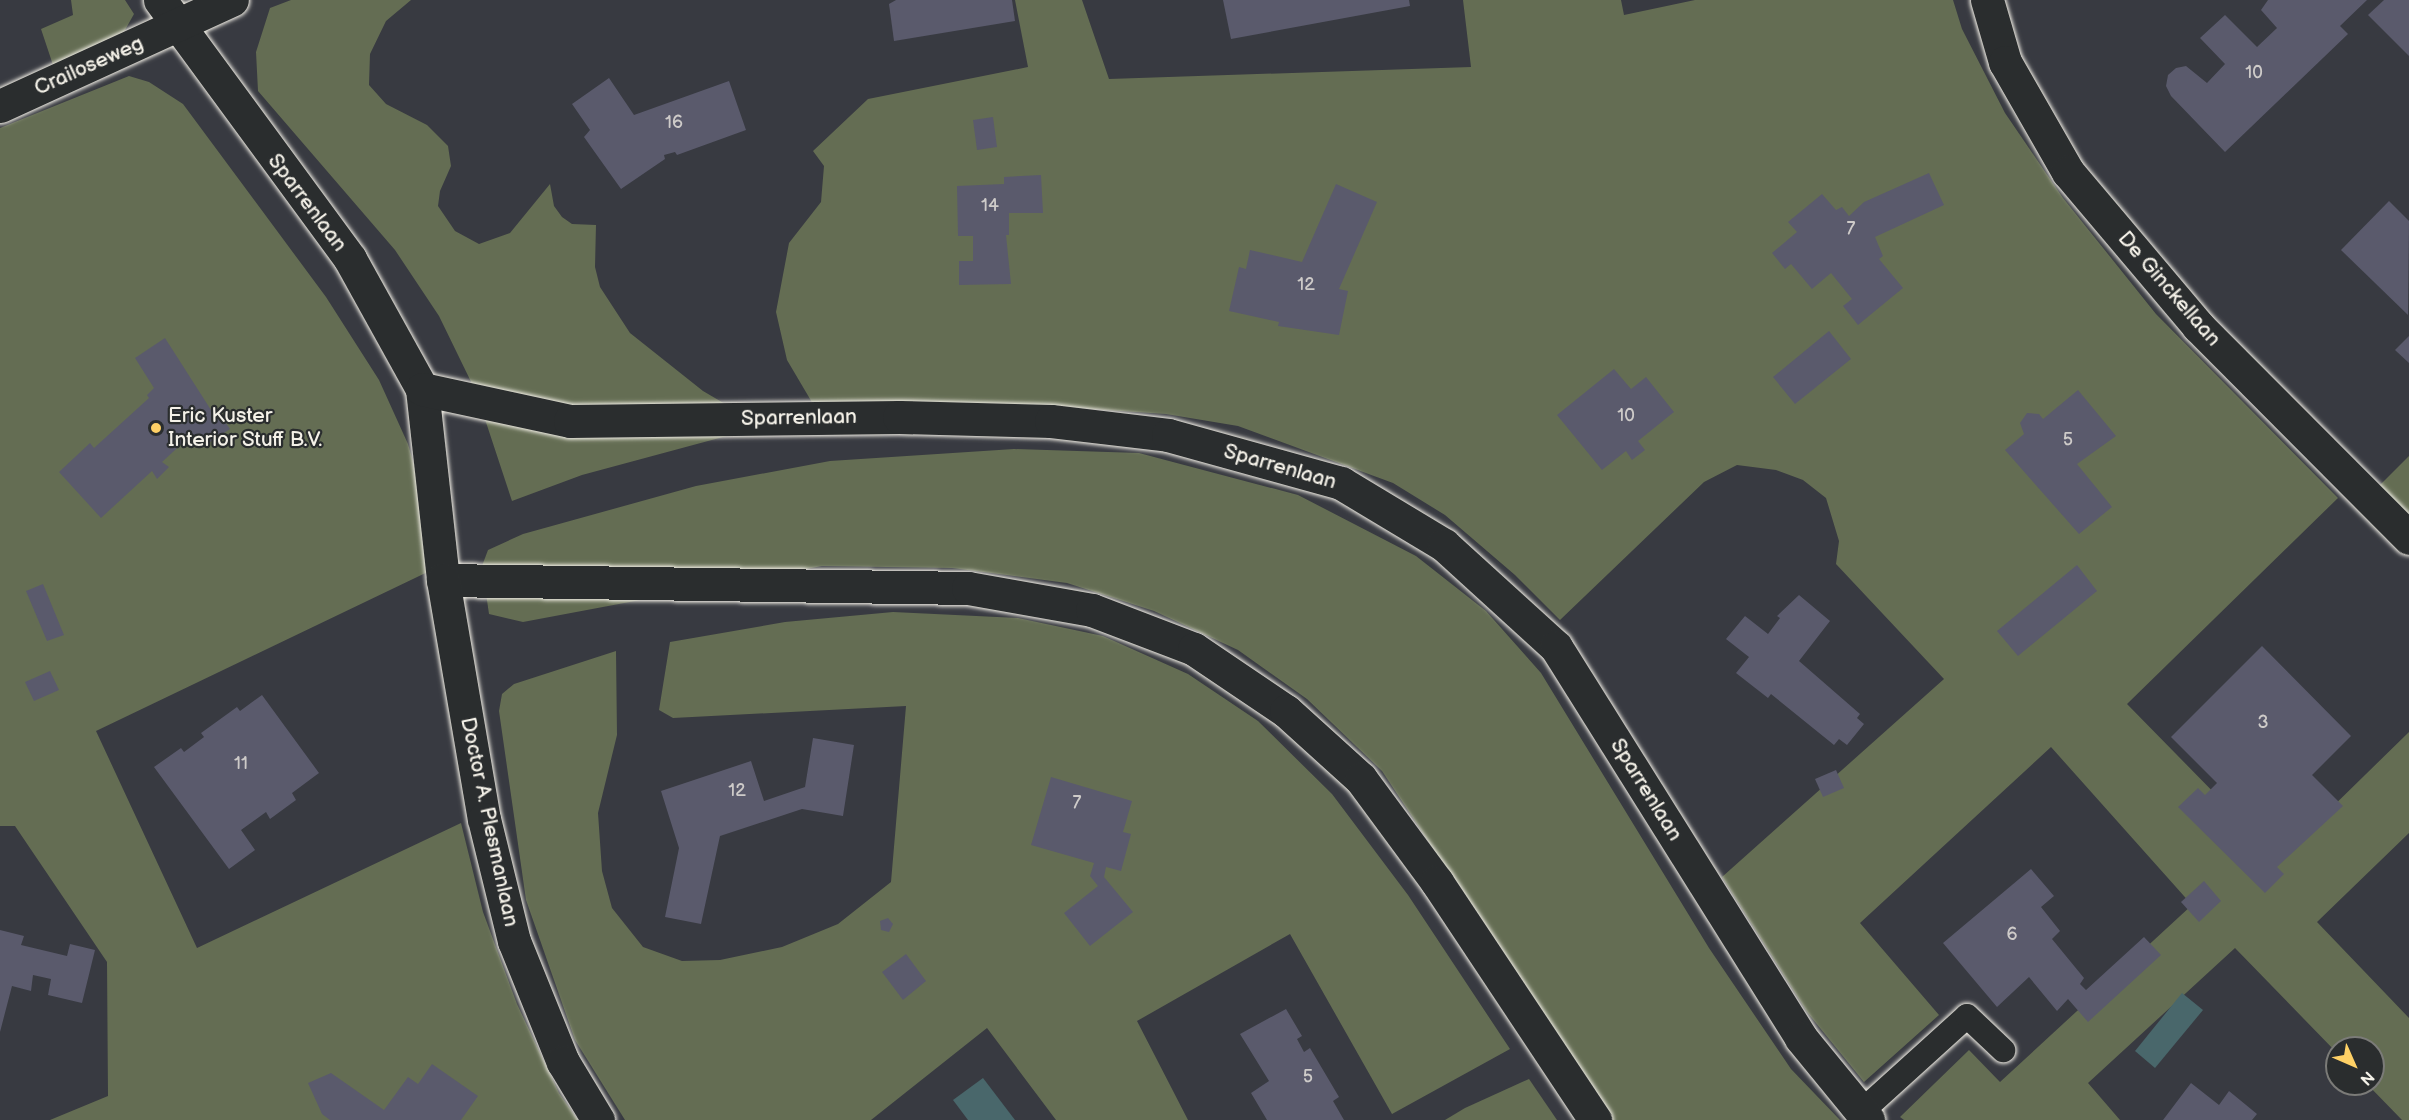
<!DOCTYPE html>
<style>
body{margin:0}
#map{position:relative;width:2409px;height:1120px;overflow:hidden;background:#383a41;font-family:"Balsamiq Sans",sans-serif}
div>[style]{position:absolute}
[style*='--x']{left:calc(var(--x)*1px);top:calc(var(--y)*1px);width:calc(var(--w)*1px);rotate:calc(var(--a)*1deg)}
.green>*{inset:0;background:#646d53}
.water>*{inset:0;background:#49676b}
.building>*{inset:0;background:#5a5a6c}
.roads{filter:drop-shadow(0 0 2px #f4f1e8) drop-shadow(0 0 2px #f4f1e8)}
.service>*{height:24px;margin:-12px;padding:0 12px;transform-origin:12px;border-radius:12px;background:#2a2d2e}
.minor>*{height:33px;margin:-16.5px;padding:0 16.5px;transform-origin:16.5px;border-radius:16.5px;background:#2a2d2e}
.dots>*{width:16px;height:16px;translate:-50% -50%;box-sizing:border-box;border:3px solid #2a2d2e;border-radius:50%}
span{translate:-50% -50%;white-space:nowrap;text-align:center;line-height:1.15;-webkit-text-stroke:4.5px #2a2d2e;paint-order:stroke}
.number-label{font-size:18px;color:#cecbc9}
.number-label span{-webkit-text-stroke-width:0}
.street-label{font-size:21px;color:#f4f1e8}
.poi-label{font-size:21px;color:#f4f1e8}
.left{translate:0 -50%;text-align:left}
.north{position:absolute;left:2325px;top:1036px;width:60px;height:60px;box-sizing:border-box;background:#2a2d2e;border:2px solid #7b7b78;border-radius:50%;rotate:135deg;font-size:16px;font-weight:700;line-height:24px;text-align:center;color:#f4f1e8}
.north::after{content:'';display:block;margin:auto;width:21px;height:27px;background:#ffd166;clip-path:polygon(50% 0,100% 100%,50% 72%,0 100%)}
</style>
<div id="map">
<div class="green">
<div style="clip-path:polygon(71px 0,125px 0,134px 14px,120px 39px,54px 68px,41px 29px,73px 15px)"></div>
<div style="clip-path:polygon(291px 0,411px 0,386px 21px,370px 54px,369px 85px,386px 104px,427px 125px,448px 146px,451px 166px,440px 191px,438px 206px,455px 231px,479px 244px,510px 233px,550px 184px,554px 206px,562px 217px,572px 224px,596px 225px,595px 267px,600px 287px,630px 333px,703px 391px,768px 429px,734px 434px,582px 475px,512px 501px,476px 392px,439px 316px,395px 250px,258px 91px,256px 52px,270px 8px)"></div>
<div style="clip-path:polygon(1015px 0,1082px 0,1109px 79px,1471px 67px,1463px 0,1621px 0,1624px 15px,1695px 0,1953px 0,1962px 29px,2005px 113px,2063px 198px,2156px 314px,2338px 498px,2127px 704px,2279px 859px,2409px 732px,2409px 833px,2317px 922px,2409px 1018px,2409px 1120px,2402px 1120px,2367px 1084px,2373px 1084px,2373px 1048px,2337px 1048px,2337px 1053px,2235px 948px,2088px 1083px,2120px 1120px,1904px 1120px,1900px 1117px,1969px 1050px,2000px 1082px,2192px 905px,2051px 747px,1860px 923px,1939px 1015px,1864px 1082px,1807px 1012px,1722px 877px,1944px 679px,1836px 564px,1839px 541px,1826px 498px,1803px 480px,1776px 470px,1737px 465px,1704px 482px,1560px 620px,1515px 575px,1445px 515px,1393px 483px,1238px 426px,1166px 414px,1043px 406px,823px 421px,787px 360px,776px 312px,789px 243px,821px 202px,824px 166px,813px 151px,868px 99px,1028px 67px)"></div>
<div style="clip-path:polygon(129px 76px,149px 82px,183px 104px,326px 297px,379px 380px,408px 444px,427px 509px,438px 567px,96px 731px,197px 948px,461px 823px,483px 912px,517px 1004px,559px 1093px,578px 1120px,50px 1120px,108px 1096px,107px 962px,15px 826px,0 826px,0 128px)"></div>
<div style="clip-path:polygon(1014px 449px,1139px 453px,1298px 495px,1416px 556px,1486px 611px,1541px 673px,1709px 948px,1791px 1069px,1840px 1120px,1612px 1120px,1382px 771px,1307px 699px,1238px 650px,1154px 611px,1067px 583px,952px 568px,822px 566px,523px 622px,489px 614px,482px 566px,488px 550px,523px 534px,696px 486px,830px 461px)"></div>
<div style="clip-path:polygon(2409px 456px,2409px 517px,2378px 487px)"></div>
<div style="clip-path:polygon(893px 612px,1018px 618px,1103px 636px,1188px 674px,1258px 721px,1332px 794px,1408px 895px,1510px 1049px,1392px 1114px,1290px 934px,1137px 1021px,1188px 1120px,1056px 1120px,987px 1028px,871px 1120px,625px 1120px,575px 1040px,526px 900px,499px 711px,502px 694px,514px 684px,616px 651px,617px 735px,598px 813px,602px 871px,612px 908px,643px 947px,682px 961px,720px 960px,782px 947px,838px 924px,891px 882px,906px 706px,673px 718px,659px 710px,670px 642px,785px 622px)"></div>
<div style="clip-path:polygon(1529px 1079px,1557px 1120px,1445px 1120px,1465px 1108px)"></div>
</div>
<div class="water">
<div style="clip-path:polygon(2182px 993px,2203px 1010px,2155px 1068px,2135px 1051px)"></div>
<div style="clip-path:polygon(983px 1078px,1015px 1120px,968px 1120px,953px 1100px)"></div>
</div>
<div class="building">
<div style="clip-path:polygon(896px 0,1012px 0,1015px 21px,894px 41px,889px 4px)"></div>
<div style="clip-path:polygon(1223px 0,1409px 0,1410px 6px,1231px 39px)"></div>
<div style="clip-path:polygon(2268px 0,2367px 0,2340px 26px,2348px 34px,2225px 152px,2171px 96px,2166px 86px,2168px 75px,2176px 68px,2186px 66px,2207px 83px,2225px 64px,2200px 38px,2225px 15px,2257px 47px,2277px 28px,2261px 10px)"></div>
<div style="clip-path:polygon(2384px 0,2409px 0,2409px 56px,2368px 15px)"></div>
<div style="clip-path:polygon(609px 78px,634px 115px,729px 81px,746px 130px,677px 155px,675px 152px,664px 155px,665px 159px,621px 189px,584px 137px,590px 130px,572px 104px)"></div>
<div style="clip-path:polygon(993px 117px,997px 147px,977px 150px,973px 120px)"></div>
<div style="clip-path:polygon(1929px 173px,1944px 205px,1875px 237px,1883px 256px,1879px 259px,1903px 288px,1858px 325px,1843px 306px,1852px 299px,1831px 273px,1812px 289px,1791px 264px,1785px 269px,1772px 253px,1797px 232px,1788px 222px,1822px 194px,1836px 210px,1842px 207px,1849px 216px,1864px 202px)"></div>
<div style="clip-path:polygon(1041px 175px,1043px 213px,1009px 213px,1009px 235px,1006px 235px,1011px 284px,959px 285px,959px 261px,973px 261px,973px 236px,958px 236px,957px 186px,1004px 184px,1004px 177px)"></div>
<div style="clip-path:polygon(1336px 184px,1377px 202px,1339px 289px,1348px 291px,1339px 335px,1278px 326px,1279px 322px,1229px 311px,1239px 267px,1246px 269px,1250px 250px,1302px 262px)"></div>
<div style="clip-path:polygon(2389px 201px,2409px 221px,2408px 315px,2341px 250px)"></div>
<div style="clip-path:polygon(1829px 331px,1851px 359px,1795px 404px,1773px 377px)"></div>
<div style="clip-path:polygon(2409px 336px,2409px 363px,2395px 350px)"></div>
<div style="clip-path:polygon(165px 338px,211px 410px,215px 407px,230px 429px,201px 448px,197px 441px,191px 445px,187px 439px,162px 462px,169px 467px,157px 479px,152px 471px,101px 518px,59px 472px,90px 443px,94px 448px,149px 398px,147px 395px,154px 388px,135px 358px)"></div>
<div style="clip-path:polygon(1614px 369px,1631px 389px,1646px 377px,1674px 412px,1638px 441px,1645px 450px,1632px 460px,1626px 451px,1602px 470px,1557px 415px)"></div>
<div style="clip-path:polygon(2078px 390px,2116px 436px,2077px 464px,2112px 507px,2079px 534px,2005px 450px,2024px 434px,2020px 423px,2027px 413px,2039px 414px,2043px 419px)"></div>
<div style="clip-path:polygon(2077px 565px,2097px 591px,2018px 656px,1997px 631px)"></div>
<div style="clip-path:polygon(43px 584px,64px 635px,47px 641px,26px 591px)"></div>
<div style="clip-path:polygon(1799px 595px,1830px 621px,1799px 661px,1860px 714px,1857px 718px,1864px 724px,1847px 745px,1839px 739px,1834px 745px,1771px 694px,1768px 698px,1736px 673px,1749px 657px,1726px 639px,1745px 616px,1768px 634px,1780px 618px,1777px 616px)"></div>
<div style="clip-path:polygon(2262px 646px,2351px 736px,2312px 775px,2343px 806px,2277px 867px,2284px 874px,2265px 893px,2178px 807px,2198px 788px,2205px 795px,2217px 783px,2171px 737px)"></div>
<div style="clip-path:polygon(50px 671px,59px 690px,34px 701px,25px 682px)"></div>
<div style="clip-path:polygon(262px 695px,319px 773px,292px 793px,296px 800px,270px 819px,266px 812px,241px 830px,255px 850px,229px 869px,154px 767px,181px 748px,184px 752px,204px 737px,201px 733px,237px 707px,240px 711px)"></div>
<div style="clip-path:polygon(813px 738px,854px 745px,843px 816px,802px 809px,720px 836px,701px 924px,665px 917px,679px 848px,661px 791px,751px 761px,764px 801px,805px 787px)"></div>
<div style="clip-path:polygon(1836px 770px,1844px 788px,1823px 797px,1815px 779px)"></div>
<div style="clip-path:polygon(1051px 777px,1132px 801px,1123px 832px,1131px 834px,1121px 871px,1106px 867px,1104px 877px,1133px 912px,1090px 946px,1064px 913px,1098px 886px,1090px 876px,1094px 863px,1031px 845px)"></div>
<div style="clip-path:polygon(2031px 869px,2054px 896px,2041px 907px,2060px 931px,2052px 939px,2084px 978px,2080px 984px,2086px 990px,2144px 937px,2161px 955px,2088px 1022px,2068px 999px,2057px 1011px,2029px 977px,1997px 1007px,1943px 943px)"></div>
<div style="clip-path:polygon(2204px 881px,2221px 901px,2199px 922px,2181px 902px)"></div>
<div style="clip-path:polygon(888px 918px,893px 924px,889px 932px,881px 930px,880px 921px)"></div>
<div style="clip-path:polygon(0 930px,24px 936px,21px 945px,67px 956px,70px 944px,95px 950px,82px 1003px,48px 995px,51px 979px,33px 975px,31px 991px,12px 986px,0 1032px)"></div>
<div style="clip-path:polygon(906px 954px,926px 981px,903px 1000px,882px 972px)"></div>
<div style="clip-path:polygon(1286px 1009px,1302px 1036px,1297px 1039px,1304px 1052px,1310px 1048px,1339px 1097px,1333px 1101px,1344px 1120px,1267px 1120px,1251px 1093px,1269px 1081px,1240px 1034px)"></div>
<div style="clip-path:polygon(432px 1064px,478px 1096px,461px 1120px,330px 1120px,322px 1114px,308px 1083px,331px 1073px,384px 1110px,408px 1077px,418px 1084px)"></div>
<div style="clip-path:polygon(2191px 1083px,2219px 1105px,2229px 1091px,2257px 1114px,2252px 1120px,2163px 1120px)"></div>
</div>
<div class="roads">
<div class="service">
<div style="--x:1860;--y:1113;--w:144;--a:-42.2"></div>
<div style="--x:1967;--y:1016;--w:50;--a:43.4"></div>
</div>
<div class="minor">
<div style="--x:160;--y:0;--w:321;--a:53.7"></div>
<div style="--x:350;--y:259;--w:149;--a:61"></div>
<div style="--x:422;--y:389;--w:192;--a:83.7"></div>
<div style="--x:443;--y:580;--w:525;--a:0.87"></div>
<div style="--x:968;--y:588;--w:126;--a:10.1"></div>
<div style="--x:1092;--y:610;--w:109;--a:20.9"></div>
<div style="--x:1194;--y:649;--w:111;--a:34"></div>
<div style="--x:1286;--y:711;--w:101;--a:42.2"></div>
<div style="--x:1361;--y:779;--w:128;--a:53.6"></div>
<div style="--x:1437;--y:882;--w:286;--a:56.4"></div>
<div style="--x:1987;--y:0;--w:65;--a:73.8"></div>
<div style="--x:2005;--y:62;--w:127;--a:60.2"></div>
<div style="--x:2068;--y:172;--w:202;--a:49.8"></div>
<div style="--x:2198;--y:326;--w:299;--a:45.1"></div>
<div style="--x:0;--y:106;--w:255;--a:-24.6"></div>
<div style="--x:422;--y:389;--w:151;--a:12.2"></div>
<div style="--x:570;--y:421;--w:329;--a:-0.7"></div>
<div style="--x:899;--y:417;--w:152;--a:1.5"></div>
<div style="--x:1051;--y:421;--w:118;--a:6.8"></div>
<div style="--x:1168;--y:435;--w:180;--a:15.5"></div>
<div style="--x:1341;--y:483;--w:120;--a:31"></div>
<div style="--x:1444;--y:545;--w:151;--a:42.3"></div>
<div style="--x:1556;--y:647;--w:461;--a:57.9"></div>
<div style="--x:1801;--y:1038;--w:106;--a:50.7"></div>
<div style="--x:443;--y:580;--w:242;--a:80.3"></div>
<div style="--x:484;--y:819;--w:126;--a:76.2"></div>
<div style="--x:514;--y:941;--w:131;--a:68"></div>
<div style="--x:563;--y:1062;--w:68;--a:58.9"></div>
</div>
</div>
<div class="dots">
<div style="left:156px;top:428px;background:#ffd166"></div>
</div>
<div class="number-label">
<span style="left:2254px;top:73px">10</span>
<span style="left:674px;top:123px">16</span>
<span style="left:990px;top:206px">14</span>
<span style="left:1851px;top:229px">7</span>
<span style="left:1306px;top:285px">12</span>
<span style="left:1626px;top:416px">10</span>
<span style="left:2068px;top:440px">5</span>
<span style="left:2263px;top:723px">3</span>
<span style="left:241px;top:764px">11</span>
<span style="left:737px;top:791px">12</span>
<span style="left:1077px;top:803px">7</span>
<span style="left:2012px;top:935px">6</span>
<span style="left:1308px;top:1077px">5</span>
</div>
<div class="street-label">
<span style="left:89px;top:66px;rotate:-24deg">Crailoseweg</span>
<span style="left:307px;top:203px;rotate:53deg">Sparrenlaan</span>
<span style="left:2169px;top:289px;rotate:49deg">De Ginckellaan</span>
<span style="left:799px;top:418px;rotate:-1deg">Sparrenlaan</span>
<span style="left:1280px;top:467px;rotate:16deg">Sparrenlaan</span>
<span style="left:1646px;top:790px;rotate:58deg">Sparrenlaan</span>
<span style="left:489px;top:822px;rotate:78deg">Doctor A. Plesmanlaan</span>
</div>
<div class="poi-label">
<span class="left" style="left:168px;top:428px">Eric Kuster<br>Interior Stuff B.V.</span>
</div>
<div class="north">N</div>
</div>
